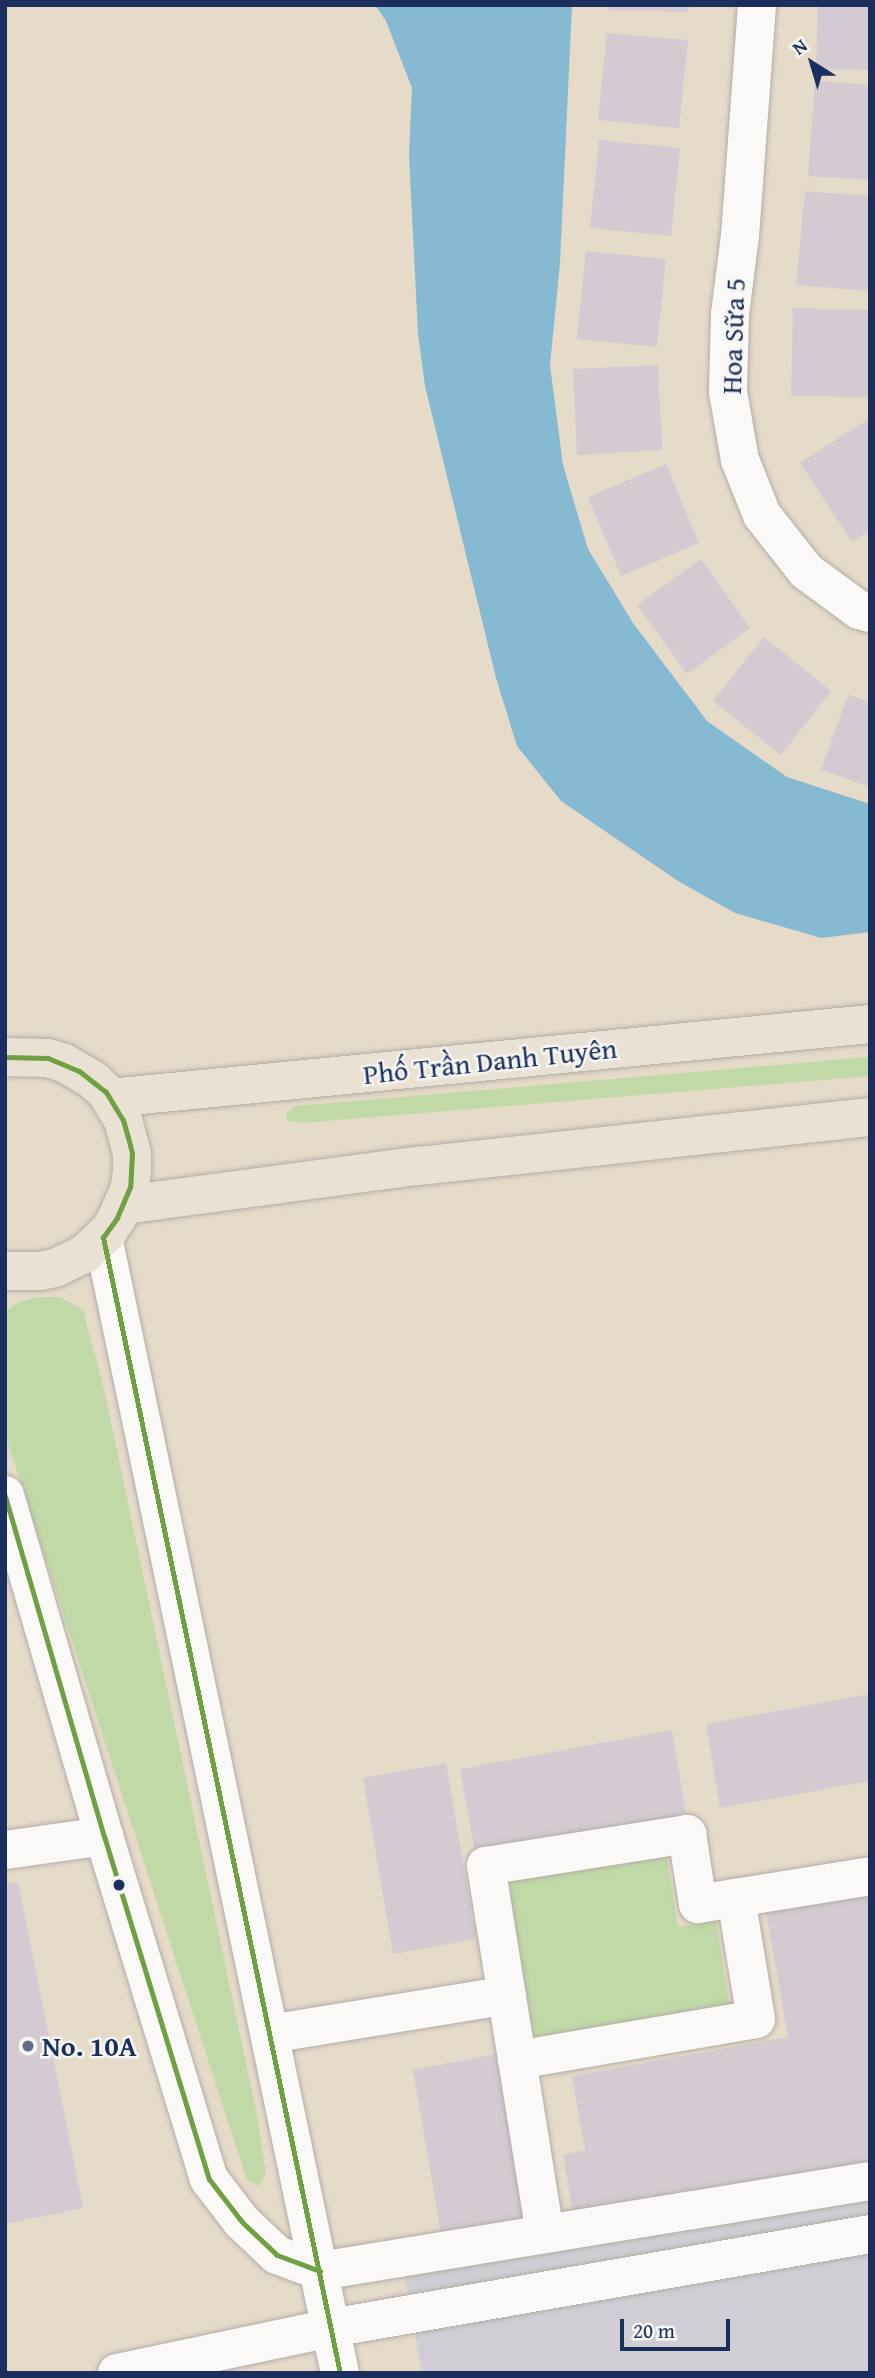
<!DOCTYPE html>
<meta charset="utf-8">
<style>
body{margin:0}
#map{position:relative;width:875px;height:2378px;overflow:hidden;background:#e6dac9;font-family:"Gentium Book Plus",serif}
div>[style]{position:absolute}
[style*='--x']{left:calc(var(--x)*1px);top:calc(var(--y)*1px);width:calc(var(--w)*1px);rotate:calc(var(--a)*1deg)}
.industrial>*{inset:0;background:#d1cdd4}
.green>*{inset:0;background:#c0d9a6}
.water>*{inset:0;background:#85bad2}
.building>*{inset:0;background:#d3cbd1}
.roads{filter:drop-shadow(0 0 2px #b3ada7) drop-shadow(0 0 2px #b3ada7)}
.minor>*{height:38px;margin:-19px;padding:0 19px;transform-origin:19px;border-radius:19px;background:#fbf9f7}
.major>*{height:38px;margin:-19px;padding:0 19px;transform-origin:19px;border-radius:19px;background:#eae1d5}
.bus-1>*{height:5px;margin:-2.5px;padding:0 2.5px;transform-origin:2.5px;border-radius:2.5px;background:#6fa041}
.dots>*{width:19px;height:19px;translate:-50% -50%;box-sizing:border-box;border:4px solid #f6f6f2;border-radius:50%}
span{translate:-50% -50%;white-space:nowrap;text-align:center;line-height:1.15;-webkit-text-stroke:5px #f6f6f2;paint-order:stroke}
.street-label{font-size:28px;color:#1b2f5e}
.poi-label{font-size:28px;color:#1b2f5e;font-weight:700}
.left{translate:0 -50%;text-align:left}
.frame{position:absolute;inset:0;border:7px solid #1b2f5e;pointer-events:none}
.north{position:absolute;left:777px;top:28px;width:70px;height:70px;-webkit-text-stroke:5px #f6f6f2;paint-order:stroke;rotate:323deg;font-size:19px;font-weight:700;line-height:28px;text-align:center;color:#1b2f5e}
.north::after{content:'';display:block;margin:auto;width:24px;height:32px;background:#1b2f5e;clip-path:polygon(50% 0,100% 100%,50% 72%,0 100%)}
.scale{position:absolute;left:620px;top:2319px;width:110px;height:32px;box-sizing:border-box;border:4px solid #1b2f5e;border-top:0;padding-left:9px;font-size:21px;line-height:24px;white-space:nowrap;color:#1b2f5e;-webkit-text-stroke:5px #f6f6f2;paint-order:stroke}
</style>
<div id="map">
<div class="industrial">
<div style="clip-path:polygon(870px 2174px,870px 2373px,422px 2373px,404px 2271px)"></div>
</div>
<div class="green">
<div style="clip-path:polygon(870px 1057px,870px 1076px,302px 1123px,287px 1121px,286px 1114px,296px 1106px)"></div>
<div style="clip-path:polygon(38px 1297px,60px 1297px,83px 1310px,105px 1394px,256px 2111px,266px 2173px,259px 2186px,247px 2180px,5px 1434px,5px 1312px,17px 1303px)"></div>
<div style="clip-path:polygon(665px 1847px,678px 1927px,716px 1921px,730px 2009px,533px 2042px,506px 1874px)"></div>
</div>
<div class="water">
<div style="clip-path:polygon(375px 5px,572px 5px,560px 263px,550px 365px,563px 465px,588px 549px,633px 623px,707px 721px,787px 777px,870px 804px,870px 932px,821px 938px,735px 913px,678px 881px,561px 801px,517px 746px,496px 678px,425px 386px,418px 334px,409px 155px,412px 88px,386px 21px)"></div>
</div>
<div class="building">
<div style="clip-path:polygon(608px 5px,689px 5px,688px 12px,608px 10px)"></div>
<div style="clip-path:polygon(818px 5px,870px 5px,870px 70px,816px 69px)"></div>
<div style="clip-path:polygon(607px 33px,688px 40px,679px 128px,598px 120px)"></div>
<div style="clip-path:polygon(815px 81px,870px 85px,870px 180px,808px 176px)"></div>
<div style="clip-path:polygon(599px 140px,680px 148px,671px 236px,590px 228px)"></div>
<div style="clip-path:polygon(805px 191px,870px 196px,870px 291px,796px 285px)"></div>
<div style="clip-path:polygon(586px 251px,666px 259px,657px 347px,577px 339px)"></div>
<div style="clip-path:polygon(793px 308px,870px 310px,870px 397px,791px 396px)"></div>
<div style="clip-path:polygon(658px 365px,662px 450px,577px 455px,573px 369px)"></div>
<div style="clip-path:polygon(870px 418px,870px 530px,852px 542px,800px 463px)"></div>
<div style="clip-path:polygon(666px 464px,699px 543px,621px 576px,588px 497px)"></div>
<div style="clip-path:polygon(701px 559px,750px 628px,687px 674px,637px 605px)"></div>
<div style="clip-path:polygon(764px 637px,831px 691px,781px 755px,713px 701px)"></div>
<div style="clip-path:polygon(848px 695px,870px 702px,870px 787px,821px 770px)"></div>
<div style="clip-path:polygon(870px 1694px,870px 1781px,720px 1808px,706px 1724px)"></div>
<div style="clip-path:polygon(672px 1730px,686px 1814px,475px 1853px,460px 1769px)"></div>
<div style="clip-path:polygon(446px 1763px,476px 1939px,393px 1954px,363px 1778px)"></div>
<div style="clip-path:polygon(18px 1882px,83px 2208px,5px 2224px,5px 1884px)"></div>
<div style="clip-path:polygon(870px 1887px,870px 2172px,575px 2225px,563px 2155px,585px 2150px,572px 2076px,788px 2037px,765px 1906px)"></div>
<div style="clip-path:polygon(496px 2054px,525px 2224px,442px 2240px,413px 2070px)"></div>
</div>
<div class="roads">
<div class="minor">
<div style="--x:757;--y:5;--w:231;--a:94.2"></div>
<div style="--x:740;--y:235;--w:80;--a:97.2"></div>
<div style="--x:730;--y:314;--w:78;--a:91.5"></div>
<div style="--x:728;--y:392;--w:69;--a:80"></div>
<div style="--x:740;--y:460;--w:59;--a:68.2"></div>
<div style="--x:762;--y:515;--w:71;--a:51.8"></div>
<div style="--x:806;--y:571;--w:66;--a:36.3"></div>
<div style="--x:859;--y:610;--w:11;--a:15"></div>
<div style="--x:103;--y:1237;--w:1160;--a:78.22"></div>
<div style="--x:5;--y:1495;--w:355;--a:73.8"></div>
<div style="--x:104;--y:1836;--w:359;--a:73"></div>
<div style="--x:209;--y:2179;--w:54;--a:52.5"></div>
<div style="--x:242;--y:2222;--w:48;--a:43.3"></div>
<div style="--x:277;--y:2255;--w:46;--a:20.4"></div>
<div style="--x:320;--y:2271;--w:557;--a:-9.29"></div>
<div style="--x:5;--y:1850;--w:100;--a:-8"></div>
<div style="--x:270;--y:2034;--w:240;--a:-9.3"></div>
<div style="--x:517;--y:2060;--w:242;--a:-9.7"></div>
<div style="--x:756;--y:2019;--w:123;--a:-99.4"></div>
<div style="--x:545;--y:2234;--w:373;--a:-99.1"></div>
<div style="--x:486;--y:1866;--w:204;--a:-9"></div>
<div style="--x:687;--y:1834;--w:71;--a:81.1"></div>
<div style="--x:698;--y:1904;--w:174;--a:-9.2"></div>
<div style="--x:117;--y:2373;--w:219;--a:-11.9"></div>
<div style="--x:331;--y:2328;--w:547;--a:-9.89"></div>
</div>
<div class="major">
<div style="--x:5;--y:1057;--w:43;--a:1.3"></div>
<div style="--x:48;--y:1058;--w:17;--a:17"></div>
<div style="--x:64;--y:1063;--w:34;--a:30"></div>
<div style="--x:93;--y:1080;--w:18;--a:43"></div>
<div style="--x:106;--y:1092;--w:33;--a:59"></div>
<div style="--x:123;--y:1120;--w:34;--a:75"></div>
<div style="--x:132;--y:1153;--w:17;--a:90"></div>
<div style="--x:132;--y:1170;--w:17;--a:97"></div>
<div style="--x:130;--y:1187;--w:34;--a:113"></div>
<div style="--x:117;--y:1218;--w:17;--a:123"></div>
<div style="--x:108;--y:1232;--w:33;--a:137"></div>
<div style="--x:84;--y:1254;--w:32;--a:154"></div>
<div style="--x:55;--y:1268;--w:15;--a:169"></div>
<div style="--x:40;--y:1271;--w:35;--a:180"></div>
<div style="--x:110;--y:1098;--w:764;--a:-5.56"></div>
<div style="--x:124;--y:1205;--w:297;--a:-7.6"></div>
<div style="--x:418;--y:1166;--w:455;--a:-6.2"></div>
</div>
</div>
<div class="bus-1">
<div style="--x:5;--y:1057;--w:43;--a:1.3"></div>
<div style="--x:48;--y:1058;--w:34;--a:23"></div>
<div style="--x:79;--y:1071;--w:34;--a:38"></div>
<div style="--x:106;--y:1092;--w:33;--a:59"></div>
<div style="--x:123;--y:1120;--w:18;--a:74"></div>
<div style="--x:128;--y:1137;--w:16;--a:76"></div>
<div style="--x:132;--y:1153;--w:34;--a:93"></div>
<div style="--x:130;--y:1187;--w:34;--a:113"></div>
<div style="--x:117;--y:1218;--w:24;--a:126"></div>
<div style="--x:103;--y:1237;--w:1160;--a:78.22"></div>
<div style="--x:5;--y:1496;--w:354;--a:73.8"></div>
<div style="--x:104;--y:1836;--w:359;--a:73"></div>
<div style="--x:209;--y:2179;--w:54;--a:52.5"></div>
<div style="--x:242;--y:2222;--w:48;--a:43.3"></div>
<div style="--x:277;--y:2255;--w:46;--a:20.4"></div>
</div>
<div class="dots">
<div style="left:119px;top:1885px;background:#1b2f5e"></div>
<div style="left:28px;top:2046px;background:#626b83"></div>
</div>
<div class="street-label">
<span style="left:733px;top:336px;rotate:-88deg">Hoa Sữa 5</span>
<span style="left:490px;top:1061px;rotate:-6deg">Phố Trần Danh Tuyên</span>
</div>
<div class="poi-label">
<span class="left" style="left:42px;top:2046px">No. 10A</span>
</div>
<div class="frame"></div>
<div class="north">N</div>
<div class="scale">20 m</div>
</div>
